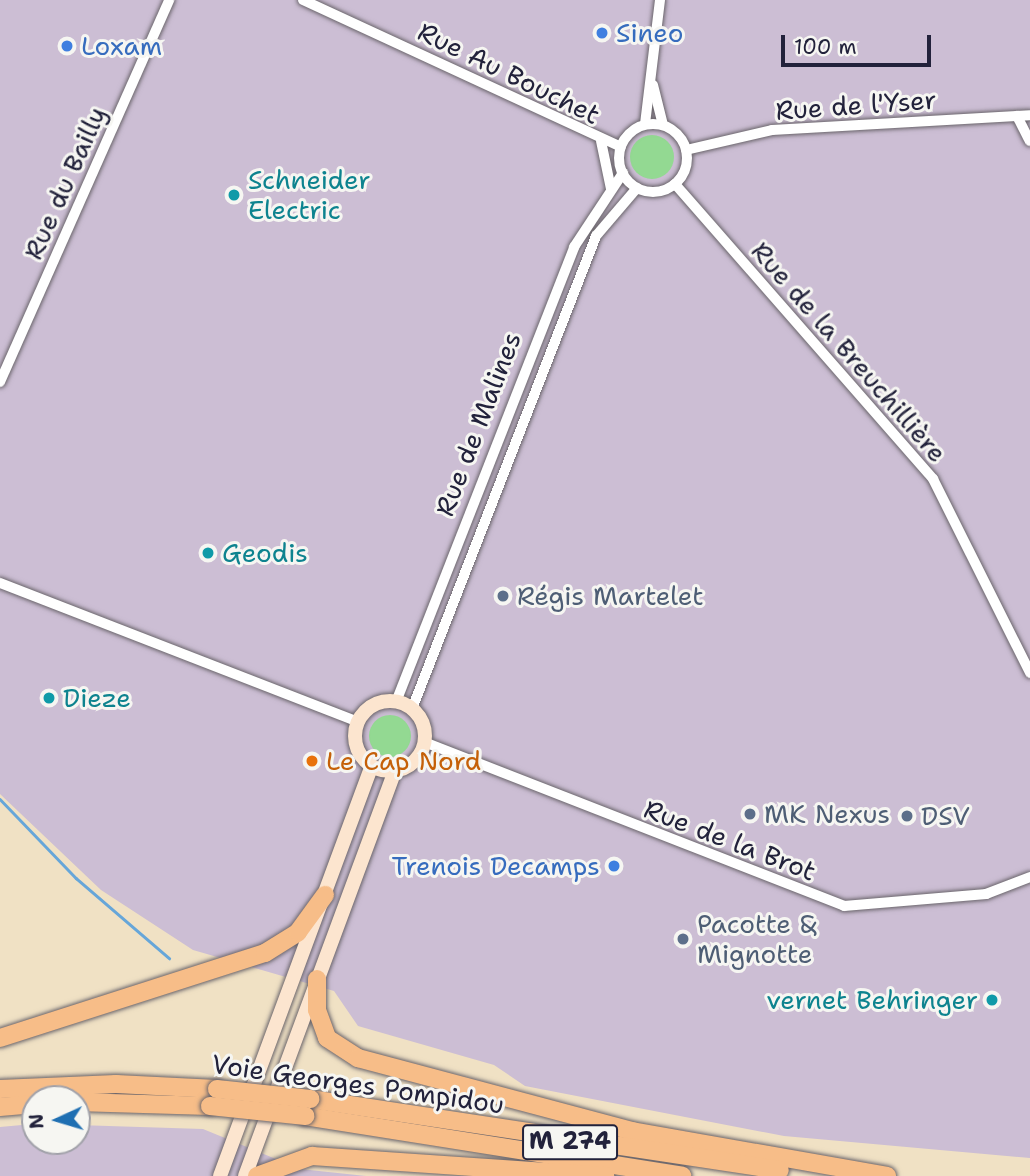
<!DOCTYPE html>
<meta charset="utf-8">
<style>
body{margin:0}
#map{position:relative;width:1030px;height:1176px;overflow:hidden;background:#f0e1c4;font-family:"Shantell Sans",sans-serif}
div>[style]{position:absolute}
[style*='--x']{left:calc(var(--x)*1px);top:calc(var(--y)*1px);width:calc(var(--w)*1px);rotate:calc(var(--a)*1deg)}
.industrial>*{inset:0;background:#ccbed4}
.green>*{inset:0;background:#93d992}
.round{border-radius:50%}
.stream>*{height:2.5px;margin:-1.25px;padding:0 1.25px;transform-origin:1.25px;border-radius:1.25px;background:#66a6d9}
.roads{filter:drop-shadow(0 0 2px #6a656b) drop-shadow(0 0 2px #6a656b)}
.street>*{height:10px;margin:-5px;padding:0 5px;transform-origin:5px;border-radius:5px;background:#fff}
.street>.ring{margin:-5px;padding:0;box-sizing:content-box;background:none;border:10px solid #fff;border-radius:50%}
.secondary>*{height:14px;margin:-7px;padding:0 7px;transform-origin:7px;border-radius:7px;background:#fce5cf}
.secondary>.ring{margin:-7px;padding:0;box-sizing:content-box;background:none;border:14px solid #fce5cf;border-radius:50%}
.highway>*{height:18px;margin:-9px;padding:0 9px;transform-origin:9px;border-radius:9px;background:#f7bd88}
.bridges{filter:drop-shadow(0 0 2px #6a656b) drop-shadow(0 0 2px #6a656b)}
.highway-bridge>*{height:18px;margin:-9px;padding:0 9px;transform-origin:9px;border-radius:9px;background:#f7bd88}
.dots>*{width:19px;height:19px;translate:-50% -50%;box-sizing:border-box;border:4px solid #f6f6f2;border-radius:50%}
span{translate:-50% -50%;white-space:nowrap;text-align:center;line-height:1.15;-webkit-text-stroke:6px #f6f6f2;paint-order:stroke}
.shield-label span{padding:2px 5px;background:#f6f6f2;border:2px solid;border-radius:5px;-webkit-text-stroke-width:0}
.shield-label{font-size:24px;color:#22223b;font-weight:700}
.shop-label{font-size:26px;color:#366cbe}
.left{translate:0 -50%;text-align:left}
.right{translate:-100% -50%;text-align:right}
.street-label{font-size:26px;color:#22223b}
.culture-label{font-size:26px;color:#0d838f}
.service-label{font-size:26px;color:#4e5e75}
.food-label{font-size:26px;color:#c56008}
.north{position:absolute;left:21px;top:1085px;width:70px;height:70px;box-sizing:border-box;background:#f6f6f2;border:2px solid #a1a1a9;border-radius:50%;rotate:266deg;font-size:19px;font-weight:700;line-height:28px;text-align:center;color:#22223b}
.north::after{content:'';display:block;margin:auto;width:24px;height:32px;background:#1f6fb2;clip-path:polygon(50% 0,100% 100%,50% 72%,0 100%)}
.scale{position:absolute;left:781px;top:35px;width:150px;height:32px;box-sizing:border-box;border:4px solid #22223b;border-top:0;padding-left:9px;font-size:21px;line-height:24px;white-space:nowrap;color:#22223b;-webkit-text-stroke:5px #f6f6f2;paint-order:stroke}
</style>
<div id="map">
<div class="industrial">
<div style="clip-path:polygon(0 0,1030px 0,1030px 1158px,784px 1136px,525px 1086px,494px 1065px,358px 1026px,334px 991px,193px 950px,101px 890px,0 794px)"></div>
<div style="clip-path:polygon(33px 1124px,35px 1141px,77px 1141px,77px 1125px,203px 1129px,300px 1169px,366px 1176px,0 1176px,0 1127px)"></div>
</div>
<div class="green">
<div class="round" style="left:630px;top:135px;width:44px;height:44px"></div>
<div class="round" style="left:369px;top:715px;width:42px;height:42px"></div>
</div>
<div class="stream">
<div style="--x:0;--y:799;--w:110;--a:46.1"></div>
<div style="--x:76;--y:878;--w:123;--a:40.7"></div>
</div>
<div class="roads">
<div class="street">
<div style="--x:303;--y:0;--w:350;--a:24.8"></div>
<div style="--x:653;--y:85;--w:41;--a:76"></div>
<div style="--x:1017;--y:116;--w:28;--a:63"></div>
<div class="ring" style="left:619px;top:124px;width:58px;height:58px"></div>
<div style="--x:645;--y:124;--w:125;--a:-83.1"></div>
<div style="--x:601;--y:141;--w:49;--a:78.2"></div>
<div style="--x:686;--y:150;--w:88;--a:-13.1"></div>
<div style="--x:772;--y:130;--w:258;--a:-3.3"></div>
<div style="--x:675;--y:184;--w:392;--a:48.8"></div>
<div style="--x:933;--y:479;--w:217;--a:63.4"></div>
<div style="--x:0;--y:382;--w:418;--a:-66.1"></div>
<div style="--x:0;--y:583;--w:384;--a:21.2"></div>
<div style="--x:396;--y:702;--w:489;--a:-68.6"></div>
<div style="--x:574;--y:247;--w:89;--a:-56.5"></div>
<div style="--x:412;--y:709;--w:508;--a:-68.74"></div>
<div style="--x:596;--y:236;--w:63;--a:-49.5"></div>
<div style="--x:424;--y:742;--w:451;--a:21.3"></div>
<div style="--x:844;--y:906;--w:143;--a:-4.8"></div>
<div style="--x:986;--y:894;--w:47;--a:-21.1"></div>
</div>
<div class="secondary">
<div class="ring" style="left:355px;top:701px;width:56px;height:56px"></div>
<div style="--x:220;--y:1176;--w:437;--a:-69.7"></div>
<div style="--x:245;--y:1176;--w:432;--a:-69.7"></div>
</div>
<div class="highway">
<div style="--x:317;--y:979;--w:31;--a:90"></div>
<div style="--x:317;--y:1010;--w:30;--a:70"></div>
<div style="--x:327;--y:1038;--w:37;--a:33"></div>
<div style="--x:358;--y:1058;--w:284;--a:14.9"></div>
<div style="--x:632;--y:1131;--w:259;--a:10"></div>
<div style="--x:0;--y:1038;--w:278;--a:-17.8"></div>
<div style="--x:265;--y:953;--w:39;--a:-32"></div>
<div style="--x:298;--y:932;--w:46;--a:-53.9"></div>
<div style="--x:0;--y:1089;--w:116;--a:-2.5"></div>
<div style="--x:116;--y:1084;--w:101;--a:2.8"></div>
<div style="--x:310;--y:1099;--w:475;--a:8.6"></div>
<div style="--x:77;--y:1102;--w:133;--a:1.7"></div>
<div style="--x:0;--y:1107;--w:35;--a:-5"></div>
<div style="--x:305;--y:1116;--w:382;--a:9"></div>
<div style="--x:257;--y:1176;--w:59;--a:-20"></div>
<div style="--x:312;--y:1156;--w:294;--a:3.9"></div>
</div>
</div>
<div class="bridges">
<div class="highway-bridge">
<div style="--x:217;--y:1089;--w:94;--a:6.1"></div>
<div style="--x:210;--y:1106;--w:96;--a:6"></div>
</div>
</div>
<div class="dots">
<div style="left:602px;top:33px;background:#3f7fe0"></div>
<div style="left:67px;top:46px;background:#3f7fe0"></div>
<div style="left:234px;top:195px;background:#0f9aa8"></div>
<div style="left:208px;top:553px;background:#0f9aa8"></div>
<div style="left:503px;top:596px;background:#5c6f8a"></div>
<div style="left:49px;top:698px;background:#0f9aa8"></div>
<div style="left:312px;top:761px;background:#e8710a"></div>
<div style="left:750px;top:814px;background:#5c6f8a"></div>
<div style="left:907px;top:816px;background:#5c6f8a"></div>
<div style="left:614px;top:866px;background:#3f7fe0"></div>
<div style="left:683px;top:939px;background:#5c6f8a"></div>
<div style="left:992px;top:1000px;background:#0f9aa8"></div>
</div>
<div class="shield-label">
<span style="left:570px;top:1142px">M 274</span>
</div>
<div class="shop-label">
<span class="left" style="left:616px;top:33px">Sineo</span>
<span class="left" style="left:81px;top:46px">Loxam</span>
<span class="right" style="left:600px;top:866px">Trenois Decamps</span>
</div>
<div class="street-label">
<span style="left:509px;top:73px;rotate:26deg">Rue Au Bouchet</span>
<span style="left:856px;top:105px;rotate:-4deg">Rue de l'Yser</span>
<span style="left:65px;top:183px;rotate:-66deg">Rue du Bailly</span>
<span style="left:849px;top:352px;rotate:49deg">Rue de la Breuchillière</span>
<span style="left:478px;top:424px;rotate:-69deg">Rue de Malines</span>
<span style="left:730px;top:840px;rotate:21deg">Rue de la Brot</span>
<span style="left:358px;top:1084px;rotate:8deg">Voie Georges Pompidou</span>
</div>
<div class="culture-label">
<span class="left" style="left:248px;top:195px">Schneider<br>Electric</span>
<span class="left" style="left:222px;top:553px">Geodis</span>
<span class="left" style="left:63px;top:698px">Dieze</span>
<span class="right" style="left:978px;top:1000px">vernet Behringer</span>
</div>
<div class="service-label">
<span class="left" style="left:517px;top:596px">Régis Martelet</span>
<span class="left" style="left:764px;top:814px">MK Nexus</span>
<span class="left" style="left:921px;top:816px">DSV</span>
<span class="left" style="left:697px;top:939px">Pacotte &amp;<br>Mignotte</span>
</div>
<div class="food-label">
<span class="left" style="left:326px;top:761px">Le Cap Nord</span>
</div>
<div class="north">N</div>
<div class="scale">100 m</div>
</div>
